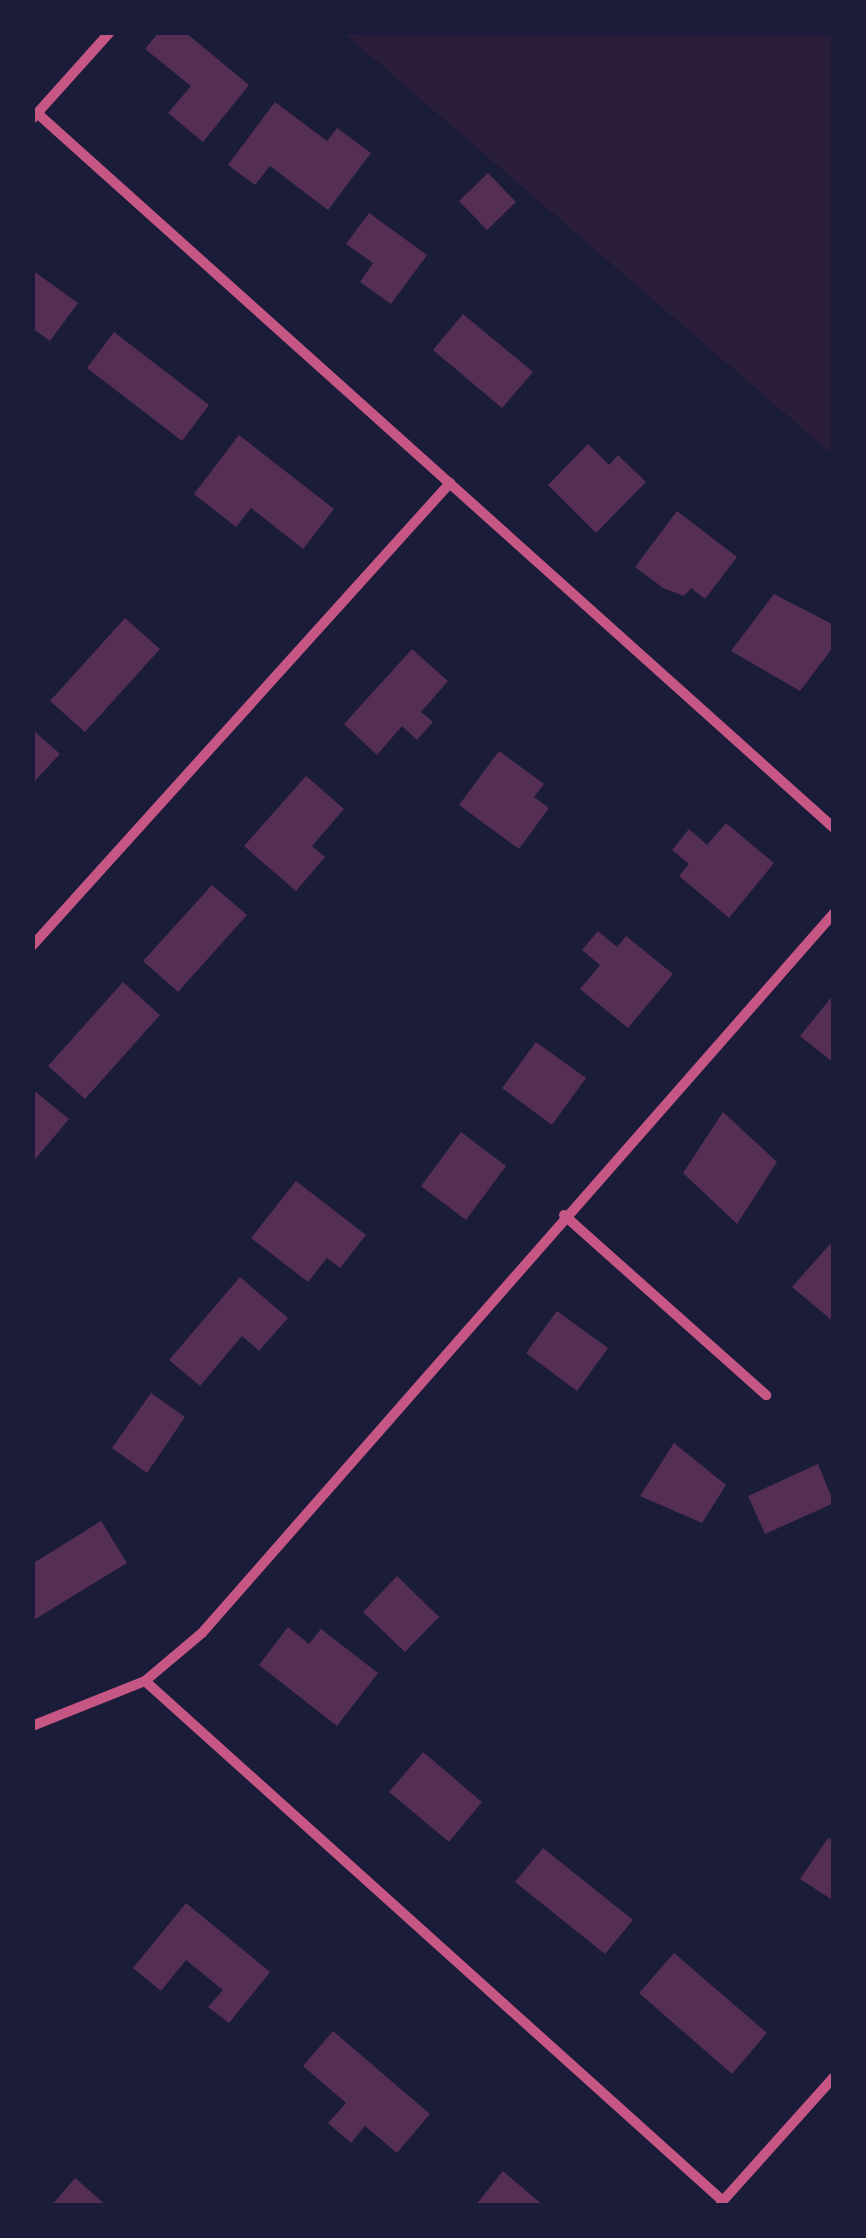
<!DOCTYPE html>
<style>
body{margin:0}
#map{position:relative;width:866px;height:2238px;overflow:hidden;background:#1b1b3a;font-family:"Varela Round",sans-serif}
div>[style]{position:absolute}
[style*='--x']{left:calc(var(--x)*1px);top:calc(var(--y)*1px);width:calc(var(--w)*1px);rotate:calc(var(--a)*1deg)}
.green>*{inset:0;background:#2a1e3b}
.building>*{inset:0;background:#542f53}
.minor>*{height:10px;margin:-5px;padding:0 5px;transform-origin:5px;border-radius:5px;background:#c65784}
span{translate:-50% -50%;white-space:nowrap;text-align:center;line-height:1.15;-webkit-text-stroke:10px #1b1b3a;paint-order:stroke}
.frame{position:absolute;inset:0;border:35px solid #1b1b3a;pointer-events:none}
</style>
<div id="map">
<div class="green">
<div style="clip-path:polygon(344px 33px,833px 33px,833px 455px)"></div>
</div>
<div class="building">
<div style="clip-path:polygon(159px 32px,185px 32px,249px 85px,203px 142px,168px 113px,191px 86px,145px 49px)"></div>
<div style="clip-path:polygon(275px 102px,327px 141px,337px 128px,371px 153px,328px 210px,270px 166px,255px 185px,228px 165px)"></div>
<div style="clip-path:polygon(488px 173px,516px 202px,487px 230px,459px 201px)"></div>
<div style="clip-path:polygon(369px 213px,427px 255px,391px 304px,360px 282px,373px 263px,346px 244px)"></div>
<div style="clip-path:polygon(32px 270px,78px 303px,50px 341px,32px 328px)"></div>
<div style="clip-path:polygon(463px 314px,533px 372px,502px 408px,433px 350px)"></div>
<div style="clip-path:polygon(114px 332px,209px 405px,182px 441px,87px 368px)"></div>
<div style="clip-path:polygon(239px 435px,334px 509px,303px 549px,251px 508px,236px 527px,194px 494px)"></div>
<div style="clip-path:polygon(588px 444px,609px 465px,618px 455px,646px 482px,596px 533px,548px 485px)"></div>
<div style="clip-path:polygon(677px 511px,737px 557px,705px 599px,691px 588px,684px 596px,663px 588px,635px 567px)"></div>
<div style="clip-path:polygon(774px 594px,834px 625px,834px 646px,800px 691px,731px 651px)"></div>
<div style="clip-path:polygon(125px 618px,160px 649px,85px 732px,50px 701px)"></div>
<div style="clip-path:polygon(412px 649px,448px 681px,421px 712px,433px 722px,417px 740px,402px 726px,377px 755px,344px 724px)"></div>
<div style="clip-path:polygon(32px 729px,60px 754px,32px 784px)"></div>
<div style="clip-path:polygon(499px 751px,544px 784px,534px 797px,549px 808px,519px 849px,459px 805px)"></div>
<div style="clip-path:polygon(306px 776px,344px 809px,312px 846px,325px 857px,296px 891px,244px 846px)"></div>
<div style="clip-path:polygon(726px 823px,774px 863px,729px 918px,679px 876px,689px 864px,672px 850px,689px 829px,707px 845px)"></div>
<div style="clip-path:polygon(212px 885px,247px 915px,178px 992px,143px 961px)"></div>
<div style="clip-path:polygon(598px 931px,617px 947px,626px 936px,673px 974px,628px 1028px,580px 989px,600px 965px,582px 950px)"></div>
<div style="clip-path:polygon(123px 982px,160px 1015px,85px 1099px,48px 1066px)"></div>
<div style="clip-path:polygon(834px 994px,834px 1063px,800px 1036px)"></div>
<div style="clip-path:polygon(536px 1042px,586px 1078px,552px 1125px,502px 1088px)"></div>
<div style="clip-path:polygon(32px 1089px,69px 1119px,32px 1163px)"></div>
<div style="clip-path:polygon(723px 1112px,777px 1162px,737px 1224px,683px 1173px)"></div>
<div style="clip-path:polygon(461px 1132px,506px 1166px,466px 1220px,421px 1186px)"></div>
<div style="clip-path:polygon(296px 1181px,366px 1235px,340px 1268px,327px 1258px,308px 1282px,251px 1238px)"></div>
<div style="clip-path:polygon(830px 1244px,834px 1247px,834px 1322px,792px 1287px)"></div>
<div style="clip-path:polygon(240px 1277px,288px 1318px,259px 1351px,242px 1336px,200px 1386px,169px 1360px)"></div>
<div style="clip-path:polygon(557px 1311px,608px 1348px,577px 1391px,526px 1353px)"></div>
<div style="clip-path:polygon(151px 1393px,185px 1417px,147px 1473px,112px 1448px)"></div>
<div style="clip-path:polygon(674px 1443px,726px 1485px,702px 1523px,640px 1496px)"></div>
<div style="clip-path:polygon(818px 1464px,834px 1503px,765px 1534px,748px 1496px)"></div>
<div style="clip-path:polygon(101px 1521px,127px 1563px,32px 1621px,32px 1564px)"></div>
<div style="clip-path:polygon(397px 1576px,439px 1617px,405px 1652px,363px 1612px)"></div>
<div style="clip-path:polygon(288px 1627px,309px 1644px,321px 1629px,378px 1673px,337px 1726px,259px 1665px)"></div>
<div style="clip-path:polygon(423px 1752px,482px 1802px,449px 1842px,389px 1792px)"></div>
<div style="clip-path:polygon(828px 1838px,834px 1841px,834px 1901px,800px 1879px)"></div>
<div style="clip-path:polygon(543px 1848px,633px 1920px,605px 1954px,515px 1882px)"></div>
<div style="clip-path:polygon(186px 1903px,270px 1972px,229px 2023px,208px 2007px,223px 1990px,186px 1960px,161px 1991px,133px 1968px)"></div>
<div style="clip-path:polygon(674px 1953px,767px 2033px,732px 2074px,639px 1993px)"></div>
<div style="clip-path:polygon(333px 2031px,430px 2114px,397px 2153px,365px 2126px,351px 2143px,328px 2123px,346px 2103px,303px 2066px)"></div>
<div style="clip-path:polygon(503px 2171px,544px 2206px,475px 2206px)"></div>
<div style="clip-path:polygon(75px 2178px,107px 2206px,51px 2206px)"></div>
</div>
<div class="minor">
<div style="--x:37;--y:113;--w:1071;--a:41.9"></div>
<div style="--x:32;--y:119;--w:117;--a:-48.1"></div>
<div style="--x:32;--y:946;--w:624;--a:-47.92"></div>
<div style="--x:564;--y:1215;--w:271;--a:41.7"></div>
<div style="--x:145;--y:1681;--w:777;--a:41.98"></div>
<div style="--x:32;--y:1726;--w:122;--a:-21.7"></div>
<div style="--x:145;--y:1681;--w:75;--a:-40.1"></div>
<div style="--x:202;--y:1633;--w:958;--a:-48.72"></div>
<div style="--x:721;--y:2203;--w:169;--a:-48.1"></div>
</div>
<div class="frame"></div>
</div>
